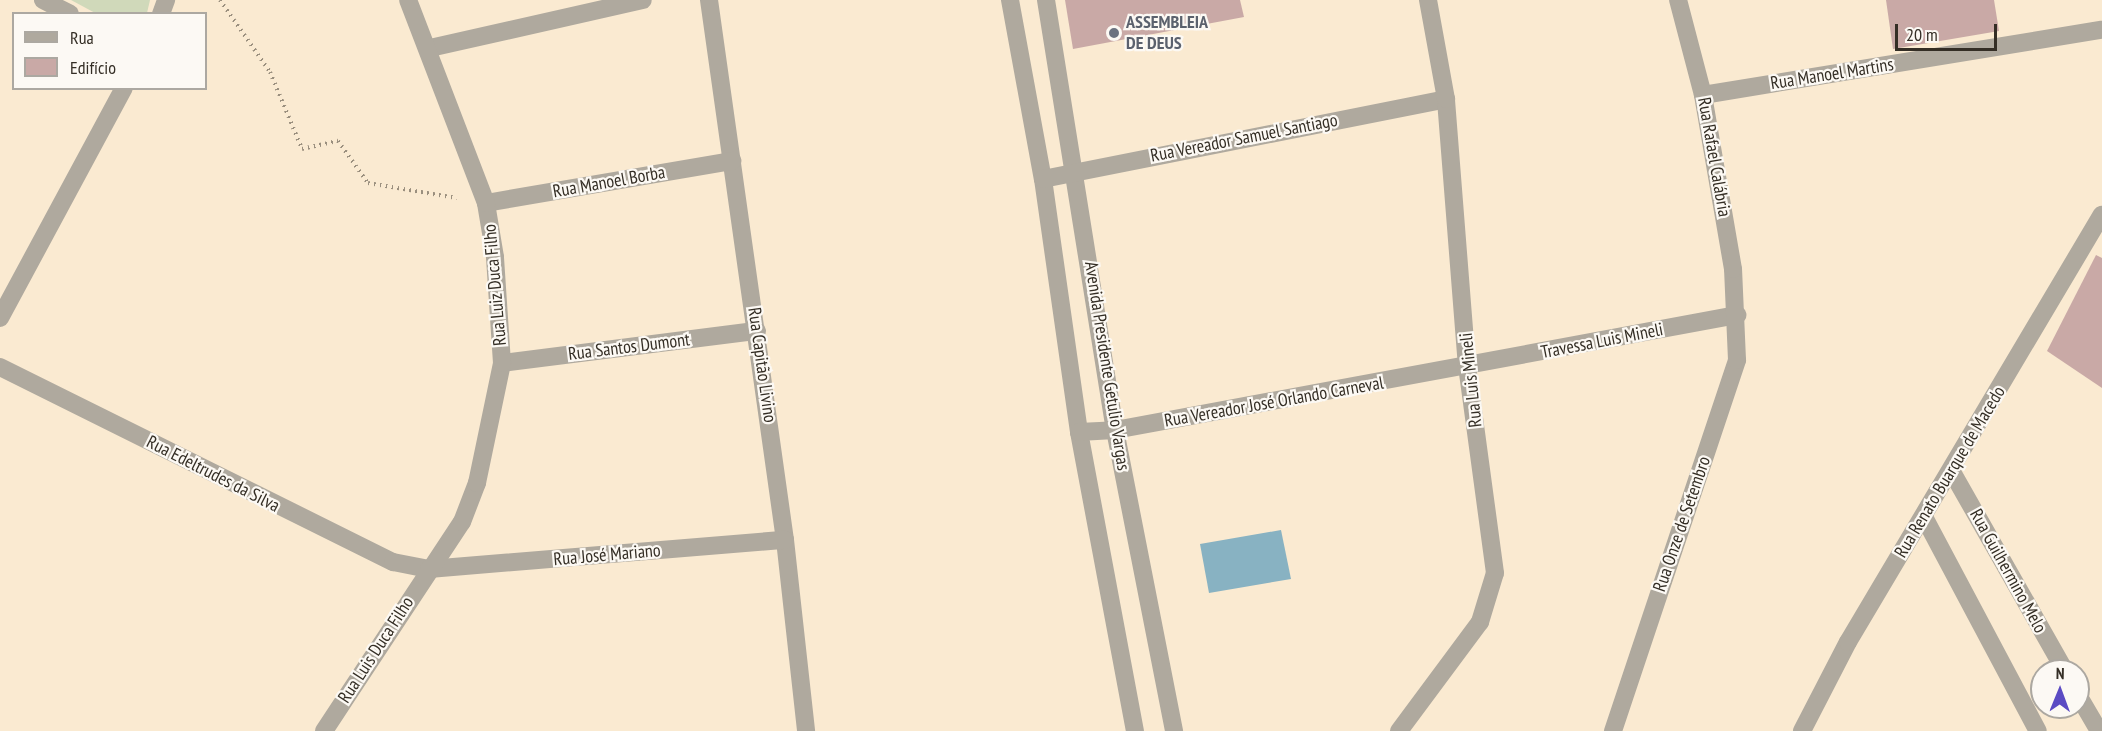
<!DOCTYPE html>
<meta charset="utf-8">
<style>
body{margin:0}
#map{position:relative;width:2102px;height:731px;overflow:hidden;background:#faead1;font-family:"PT Sans Narrow",sans-serif}
div>[style]{position:absolute}
[style*='--x']{left:calc(var(--x)*1px);top:calc(var(--y)*1px);width:calc(var(--w)*1px);rotate:calc(var(--a)*1deg)}
.green>*{inset:0;background:#d0d9ba}
.water>*{inset:0;background:#88b2c2}
.building>*{inset:0;background:#c9a9a6}
.path>*{height:4px;margin-top:-2px;transform-origin:0;background:repeating-linear-gradient(90deg,#9a8f7e 0 1.5px,transparent 0 6px)}
.minor>*{height:18px;margin:-9px;padding:0 9px;transform-origin:9px;border-radius:9px;background:#afa99e}
.dots>*{width:16px;height:16px;translate:-50% -50%;box-sizing:border-box;border:3px solid #fcf9f4;border-radius:50%}
span{translate:-50% -50%;white-space:nowrap;text-align:center;line-height:1.15;-webkit-text-stroke:4.5px #fcf9f4;paint-order:stroke}
.worship-label{font-size:18px;color:#5b616d;font-weight:700}
.left{translate:0 -50%;text-align:left}
.street-label{font-size:18px;color:#342e25}
.legend{position:absolute;left:12px;top:12px;width:195px;height:78px;box-sizing:border-box;background:#fcf9f4;border:2px solid #aca8a1;margin:0;padding:8px 10px;list-style:none;font-size:18px;color:#342e25}
.legend li{display:flex;align-items:center;gap:12px;height:30px}
.legend b{width:30px;border:2px solid #aca8a1}
.north{position:absolute;left:2030px;top:659px;width:60px;height:60px;box-sizing:border-box;background:#fcf9f4;border:2px solid #aca8a1;border-radius:50%;rotate:1deg;font-size:16px;font-weight:700;line-height:24px;text-align:center;color:#342e25}
.north::after{content:'';display:block;margin:auto;width:21px;height:27px;background:#5b4bc3;clip-path:polygon(50% 0,100% 100%,50% 72%,0 100%)}
.scale{position:absolute;left:1895px;top:24px;width:102px;height:27px;box-sizing:border-box;border:3px solid #342e25;border-top:0;padding-left:8px;font-size:18px;line-height:21px;white-space:nowrap;color:#342e25;-webkit-text-stroke:4px #fcf9f4;paint-order:stroke}
</style>
<div id="map">
<div class="green">
<div style="clip-path:polygon(71px 0,150px 0,147px 13px,97px 14px)"></div>
</div>
<div class="water">
<div style="clip-path:polygon(1281px 530px,1291px 579px,1209px 593px,1200px 544px)"></div>
</div>
<div class="building">
<div style="clip-path:polygon(1065px 0,1240px 0,1244px 17px,1073px 49px)"></div>
<div style="clip-path:polygon(1886px 0,1994px 0,1999px 31px,1893px 49px)"></div>
<div style="clip-path:polygon(2096px 255px,2102px 258px,2102px 388px,2047px 351px)"></div>
</div>
<div class="path">
<div style="--x:220;--y:0;--w:88;--a:55.2"></div>
<div style="--x:270;--y:72;--w:83;--a:67.4"></div>
<div style="--x:302;--y:149;--w:37;--a:-13"></div>
<div style="--x:338;--y:141;--w:52;--a:54.5"></div>
<div style="--x:368;--y:183;--w:90;--a:9.6"></div>
</div>
<div class="minor">
<div style="--x:43;--y:0;--w:30;--a:27"></div>
<div style="--x:709;--y:0;--w:545;--a:81.99"></div>
<div style="--x:785;--y:540;--w:192;--a:83.7"></div>
<div style="--x:1010;--y:0;--w:182;--a:79.6"></div>
<div style="--x:1043;--y:179;--w:256;--a:81.9"></div>
<div style="--x:1079;--y:432;--w:304;--a:79.4"></div>
<div style="--x:1046;--y:0;--w:436;--a:80.9"></div>
<div style="--x:1115;--y:430;--w:307;--a:78.9"></div>
<div style="--x:161;--y:14;--w:15;--a:-70"></div>
<div style="--x:430;--y:48;--w:218;--a:-12.7"></div>
<div style="--x:1703;--y:95;--w:404;--a:-9.3"></div>
<div style="--x:1043;--y:179;--w:411;--a:-11.2"></div>
<div style="--x:486;--y:203;--w:250;--a:-9.7"></div>
<div style="--x:0;--y:318;--w:261;--a:-61.7"></div>
<div style="--x:502;--y:363;--w:257;--a:-7.2"></div>
<div style="--x:0;--y:367;--w:439;--a:26.4"></div>
<div style="--x:393;--y:562;--w:37;--a:11"></div>
<div style="--x:429;--y:569;--w:357;--a:-4.7"></div>
<div style="--x:1079;--y:432;--w:36;--a:-3"></div>
<div style="--x:1115;--y:430;--w:633;--a:-10.47"></div>
<div style="--x:1952;--y:472;--w:229;--a:60.4"></div>
<div style="--x:1924;--y:517;--w:242;--a:62"></div>
<div style="--x:2078;--y:695;--w:42;--a:59.7"></div>
<div style="--x:324;--y:731;--w:250;--a:-56.6"></div>
<div style="--x:462;--y:522;--w:42;--a:-69"></div>
<div style="--x:477;--y:483;--w:123;--a:-78.2"></div>
<div style="--x:502;--y:363;--w:106;--a:-93.8"></div>
<div style="--x:495;--y:257;--w:55;--a:-99.5"></div>
<div style="--x:486;--y:203;--w:217;--a:-111"></div>
<div style="--x:1399;--y:731;--w:136;--a:-53.4"></div>
<div style="--x:1480;--y:622;--w:51;--a:-73"></div>
<div style="--x:1495;--y:573;--w:208;--a:-97.7"></div>
<div style="--x:1467;--y:367;--w:269;--a:-94.5"></div>
<div style="--x:1446;--y:99;--w:101;--a:-100.3"></div>
<div style="--x:1613;--y:731;--w:391;--a:-71.5"></div>
<div style="--x:1737;--y:360;--w:91;--a:-92.5"></div>
<div style="--x:1733;--y:269;--w:177;--a:-99.8"></div>
<div style="--x:1703;--y:95;--w:98;--a:-104.7"></div>
<div style="--x:1802;--y:731;--w:100;--a:-62.7"></div>
<div style="--x:1848;--y:642;--w:497;--a:-59.3"></div>
</div>
<div class="dots">
<div style="left:1114px;top:33px;background:#6b7280"></div>
</div>
<div class="worship-label">
<span class="left" style="left:1126px;top:33px">ASSEMBLEIA<br>DE DEUS</span>
</div>
<div class="street-label">
<span style="left:1832px;top:74px;rotate:-9deg">Rua Manoel Martins</span>
<span style="left:1244px;top:138px;rotate:-11deg">Rua Vereador Samuel Santiago</span>
<span style="left:1714px;top:157px;rotate:80deg">Rua Rafael Calábria</span>
<span style="left:609px;top:182px;rotate:-10deg">Rua Manoel Borba</span>
<span style="left:495px;top:285px;rotate:-95deg">Rua Luiz Duca Filho</span>
<span style="left:1602px;top:341px;rotate:-11deg">Travessa Luis Mineli</span>
<span style="left:629px;top:347px;rotate:-7deg">Rua Santos Dumont</span>
<span style="left:762px;top:365px;rotate:82deg">Rua Capitão Livino</span>
<span style="left:1107px;top:366px;rotate:81deg">Avenida Presidente Getulio Vargas</span>
<span style="left:1471px;top:380px;rotate:-96deg">Rua Luis Mineli</span>
<span style="left:1274px;top:402px;rotate:-10deg">Rua Vereador José Orlando Carneval</span>
<span style="left:1950px;top:472px;rotate:-59deg">Rua Renato Buarque de Macedo</span>
<span style="left:213px;top:474px;rotate:27deg">Rua Edeltrudes da Silva</span>
<span style="left:1682px;top:524px;rotate:-71deg">Rua Onze de Setembro</span>
<span style="left:607px;top:555px;rotate:-5deg">Rua José Mariano</span>
<span style="left:2008px;top:571px;rotate:61deg">Rua Guilhermino Melo</span>
<span style="left:376px;top:650px;rotate:-57deg">Rua Luis Duca Filho</span>
</div>
<ul class="legend">
<li><b style="height:8px;background:#afa99e"></b>Rua</li>
<li><b style="height:16px;background:#c9a9a6"></b>Edifício</li>
</ul>
<div class="north">N</div>
<div class="scale">20 m</div>
</div>
